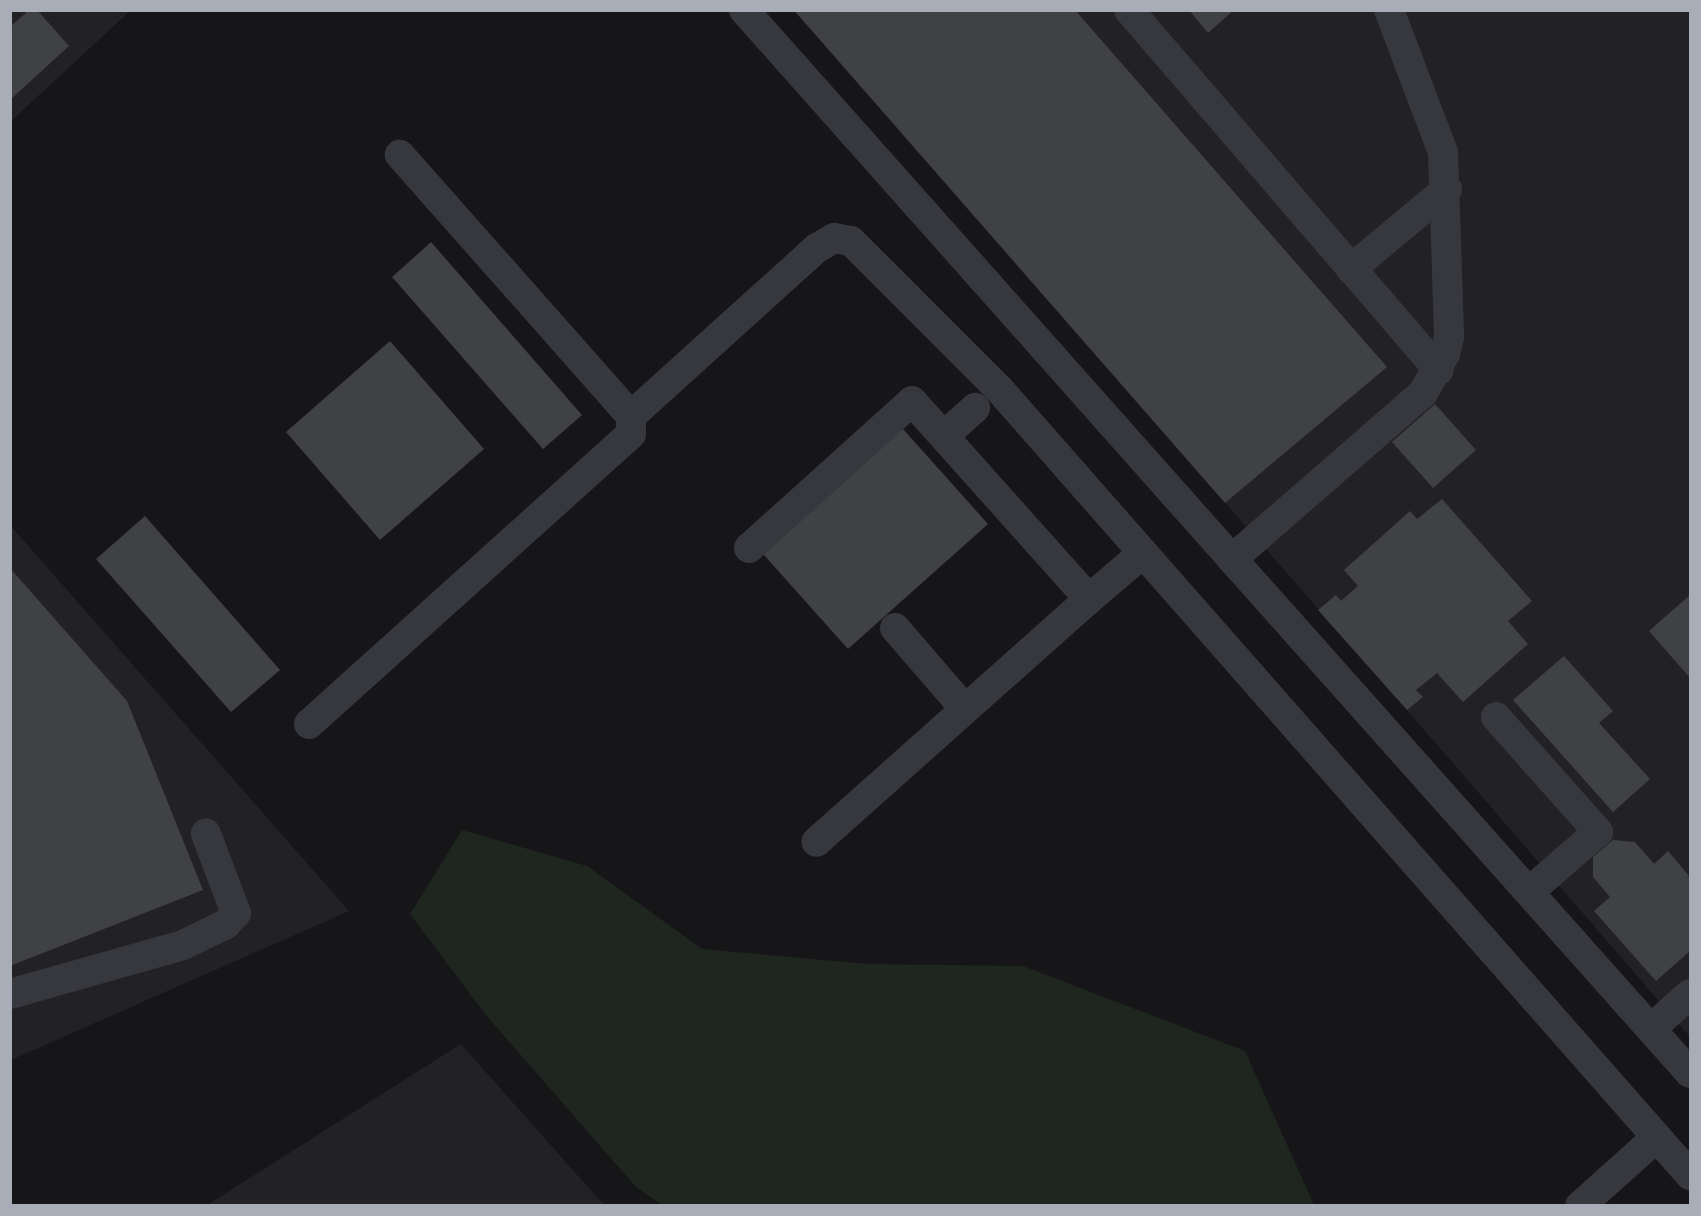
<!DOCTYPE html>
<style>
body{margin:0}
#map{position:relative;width:1701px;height:1216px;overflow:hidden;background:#161618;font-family:"Titillium Web",sans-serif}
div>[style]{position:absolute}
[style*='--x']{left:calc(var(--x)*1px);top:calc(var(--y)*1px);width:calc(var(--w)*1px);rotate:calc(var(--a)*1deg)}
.built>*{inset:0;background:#222225}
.green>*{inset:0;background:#1e261f}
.building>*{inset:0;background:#404145}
.minor>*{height:30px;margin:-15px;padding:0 15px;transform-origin:15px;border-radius:15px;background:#37383d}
span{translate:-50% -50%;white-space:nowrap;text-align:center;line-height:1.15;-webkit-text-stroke:4.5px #111113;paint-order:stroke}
.frame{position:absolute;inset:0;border:12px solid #a8adb8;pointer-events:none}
</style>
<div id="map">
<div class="built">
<div style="clip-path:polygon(11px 11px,130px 11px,11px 121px)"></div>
<div style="clip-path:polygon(794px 11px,1690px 11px,1690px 1037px,1407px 710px)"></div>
<div style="clip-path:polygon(10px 525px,349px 911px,11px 1060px,10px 1060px)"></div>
<div style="clip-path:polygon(461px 1044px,604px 1205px,207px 1205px)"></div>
</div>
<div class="green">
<div style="clip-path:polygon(462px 830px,587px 866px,702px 949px,868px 964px,1023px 966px,1245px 1051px,1314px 1205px,662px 1205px,636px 1187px,485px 1014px,410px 914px)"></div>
</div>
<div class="building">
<div style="clip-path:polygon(29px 10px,37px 10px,69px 46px,10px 100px,10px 27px)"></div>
<div style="clip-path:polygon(794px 10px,1075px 10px,1387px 367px,1225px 503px)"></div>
<div style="clip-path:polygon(1189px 10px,1234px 10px,1208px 33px)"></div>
<div style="clip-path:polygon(431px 242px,582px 415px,543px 449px,392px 277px)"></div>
<div style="clip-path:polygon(390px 341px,484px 449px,380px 540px,286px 432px)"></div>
<div style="clip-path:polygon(1435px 404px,1476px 450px,1433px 488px,1392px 442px)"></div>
<div style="clip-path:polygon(895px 420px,988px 524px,848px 649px,755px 545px)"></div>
<div style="clip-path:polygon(1442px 499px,1532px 601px,1508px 621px,1528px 644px,1463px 702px,1437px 673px,1416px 690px,1423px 697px,1407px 710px,1318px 610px,1336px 595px,1341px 601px,1358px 586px,1344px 570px,1410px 511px,1417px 519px)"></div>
<div style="clip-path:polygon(145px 516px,280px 670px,231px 712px,96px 559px)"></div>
<div style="clip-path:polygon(10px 568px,127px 701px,203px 890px,10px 966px)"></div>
<div style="clip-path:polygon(1690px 595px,1690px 678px,1649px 631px)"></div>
<div style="clip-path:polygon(1564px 656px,1613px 711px,1599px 723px,1650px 779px,1613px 812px,1513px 700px)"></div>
<div style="clip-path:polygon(1613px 840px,1635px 842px,1654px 864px,1668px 851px,1690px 877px,1690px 951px,1656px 981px,1594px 911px,1610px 897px,1593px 877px,1593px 857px)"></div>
</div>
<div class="minor">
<div style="--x:744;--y:10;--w:735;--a:48.37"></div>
<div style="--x:1129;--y:10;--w:475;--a:49.3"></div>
<div style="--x:1389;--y:10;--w:152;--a:69.2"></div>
<div style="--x:1443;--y:152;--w:185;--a:88.1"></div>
<div style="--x:1449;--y:337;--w:17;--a:103"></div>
<div style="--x:1445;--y:354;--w:45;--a:119.4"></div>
<div style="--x:1423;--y:393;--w:253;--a:139"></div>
<div style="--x:1232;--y:559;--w:688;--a:48.3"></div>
<div style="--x:1351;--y:269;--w:125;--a:-39.8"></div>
<div style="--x:631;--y:416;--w:251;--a:-42.1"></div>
<div style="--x:817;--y:248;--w:20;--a:-30"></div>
<div style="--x:834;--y:238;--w:17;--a:10"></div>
<div style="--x:851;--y:241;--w:209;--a:45"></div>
<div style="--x:999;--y:389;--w:1047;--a:48.68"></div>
<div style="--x:944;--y:436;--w:42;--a:-42.1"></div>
<div style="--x:749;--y:548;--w:219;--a:-42"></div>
<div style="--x:912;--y:401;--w:266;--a:48.2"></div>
<div style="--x:1089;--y:599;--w:365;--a:138.3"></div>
<div style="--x:1089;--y:599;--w:71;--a:-40.4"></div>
<div style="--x:895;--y:628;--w:107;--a:49.2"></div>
<div style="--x:1496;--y:717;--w:154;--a:48.4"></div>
<div style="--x:1598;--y:832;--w:91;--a:139"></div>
<div style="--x:309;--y:724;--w:433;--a:-42"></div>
<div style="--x:631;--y:434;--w:18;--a:-90"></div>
<div style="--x:631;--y:416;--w:349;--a:-131.5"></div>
<div style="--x:10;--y:994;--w:180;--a:-15.8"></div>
<div style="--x:183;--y:945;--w:48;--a:-26"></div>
<div style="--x:226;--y:924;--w:15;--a:-48"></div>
<div style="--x:236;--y:913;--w:85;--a:-110.8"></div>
<div style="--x:1651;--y:1029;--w:52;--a:-41.9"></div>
<div style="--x:1580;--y:1206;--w:103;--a:-41.9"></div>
</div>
<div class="frame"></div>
</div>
